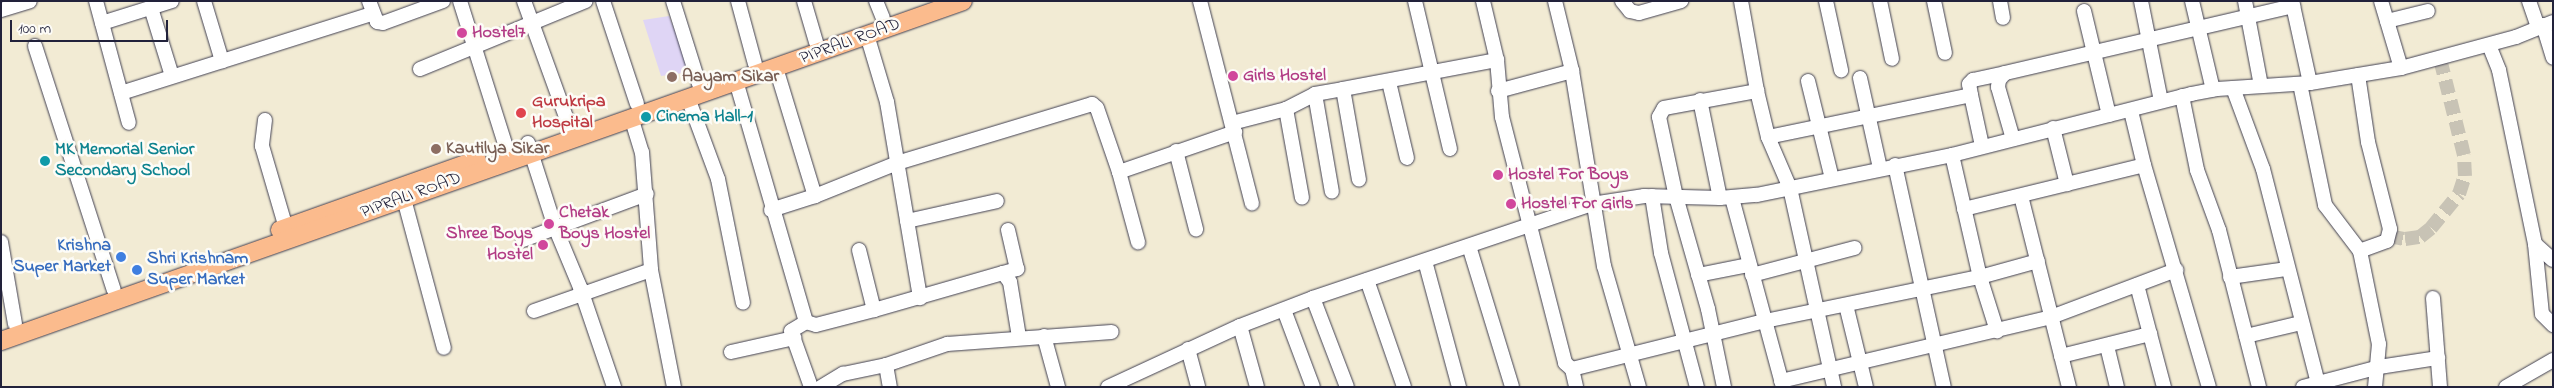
<!DOCTYPE html>
<style>
body{margin:0}
#map{position:relative;width:2554px;height:388px;overflow:hidden;background:#f2ebd4;font-family:"Indie Flower",sans-serif}
div>[style]{position:absolute}
[style*='--x']{left:calc(var(--x)*1px);top:calc(var(--y)*1px);width:calc(var(--w)*1px);rotate:calc(var(--a)*1deg)}
.built>*{inset:0;background:#dfd5f5}
.minor-tunnel>*{height:14px;margin-top:-7px;transform-origin:0;background:repeating-linear-gradient(90deg,#c8c3b5 0 14px,transparent 0 21px)}
.roads{filter:drop-shadow(0 0 1px #414052) drop-shadow(0 0 1px #414052)}
.minor>*{height:14px;margin:-7px;padding:0 7px;transform-origin:7px;border-radius:7px;background:#fff}
.major>*{height:18px;margin:-9px;padding:0 9px;transform-origin:9px;border-radius:9px;background:#fbbb8d}
.dots>*{width:14px;height:14px;translate:-50% -50%;box-sizing:border-box;border:2px solid #fdfcf7;border-radius:50%}
span{translate:-50% -50%;white-space:nowrap;text-align:center;line-height:1.15;-webkit-text-stroke:5px #fdfcf7;paint-order:stroke}
.hotel-label{font-size:18px;color:#b23c85;font-weight:700}
.left{translate:0 -50%;text-align:left}
.right{translate:-100% -50%;text-align:right}
.street-label{font-size:18px;color:#22223b}
.education-label{font-size:18px;color:#785e54;font-weight:700}
.health-label{font-size:18px;color:#be3a42;font-weight:700}
.culture-label{font-size:18px;color:#0d838f;font-weight:700}
.shop-label{font-size:18px;color:#366cbe;font-weight:700}
.frame{position:absolute;inset:0;border:2px solid #22223b;pointer-events:none}
.scale{position:absolute;left:10px;top:20px;width:158px;height:22px;box-sizing:border-box;border:2px solid #22223b;border-top:0;padding-left:6px;font-size:15px;line-height:18px;white-space:nowrap;color:#22223b;-webkit-text-stroke:4px #fdfcf7;paint-order:stroke}
</style>
<div id="map">
<div class="built">
<div style="clip-path:polygon(669px 16px,691px 72px,661px 76px,643px 20px)"></div>
</div>
<div class="minor-tunnel">
<div style="--x:2389;--y:236;--w:16;--a:11"></div>
<div style="--x:2405;--y:239;--w:15;--a:-8"></div>
<div style="--x:2420;--y:237;--w:14;--a:-39"></div>
<div style="--x:2431;--y:228;--w:44;--a:-50.5"></div>
<div style="--x:2459;--y:194;--w:19;--a:-72"></div>
<div style="--x:2465;--y:176;--w:21;--a:-93"></div>
<div style="--x:2464;--y:155;--w:99;--a:-104"></div>
</div>
<div class="roads">
<div class="minor">
<div style="--x:96;--y:1;--w:126;--a:74.9"></div>
<div style="--x:204;--y:1;--w:63;--a:73.3"></div>
<div style="--x:369;--y:1;--w:22;--a:69"></div>
<div style="--x:377;--y:22;--w:6;--a:9"></div>
<div style="--x:383;--y:23;--w:64;--a:-20.1"></div>
<div style="--x:460;--y:1;--w:156;--a:72.5"></div>
<div style="--x:524;--y:1;--w:135;--a:70.1"></div>
<div style="--x:603;--y:1;--w:108;--a:71.7"></div>
<div style="--x:673;--y:1;--w:87;--a:72.6"></div>
<div style="--x:738;--y:1;--w:65;--a:74.9"></div>
<div style="--x:804;--y:1;--w:43;--a:73.7"></div>
<div style="--x:876;--y:1;--w:18;--a:68"></div>
<div style="--x:1200;--y:1;--w:209;--a:75.6"></div>
<div style="--x:1415;--y:1;--w:152;--a:76.7"></div>
<div style="--x:1483;--y:1;--w:61;--a:76.7"></div>
<div style="--x:1497;--y:60;--w:57;--a:85"></div>
<div style="--x:1502;--y:117;--w:254;--a:75.6"></div>
<div style="--x:1565;--y:363;--w:9;--a:41"></div>
<div style="--x:1572;--y:369;--w:18;--a:77"></div>
<div style="--x:1555;--y:1;--w:72;--a:76.3"></div>
<div style="--x:1572;--y:71;--w:198;--a:80.7"></div>
<div style="--x:1604;--y:266;--w:126;--a:73.9"></div>
<div style="--x:1622;--y:1;--w:13;--a:51"></div>
<div style="--x:1630;--y:11;--w:9;--a:13"></div>
<div style="--x:1639;--y:13;--w:44;--a:-15.9"></div>
<div style="--x:1741;--y:1;--w:91;--a:79.9"></div>
<div style="--x:1757;--y:91;--w:47;--a:76.6"></div>
<div style="--x:1768;--y:137;--w:56;--a:66.7"></div>
<div style="--x:1790;--y:188;--w:204;--a:77.5"></div>
<div style="--x:1826;--y:1;--w:71;--a:77.7"></div>
<div style="--x:1880;--y:1;--w:59;--a:78.3"></div>
<div style="--x:1934;--y:1;--w:53;--a:78.1"></div>
<div style="--x:2000;--y:1;--w:17;--a:80"></div>
<div style="--x:2141;--y:1;--w:102;--a:78.7"></div>
<div style="--x:2192;--y:1;--w:91;--a:76.7"></div>
<div style="--x:2245;--y:1;--w:86;--a:79.3"></div>
<div style="--x:2292;--y:1;--w:84;--a:77.6"></div>
<div style="--x:2381;--y:1;--w:70;--a:73.4"></div>
<div style="--x:2529;--y:1;--w:28;--a:71"></div>
<div style="--x:151;--y:8;--w:71;--a:72.8"></div>
<div style="--x:1;--y:10;--w:30;--a:-17"></div>
<div style="--x:2084;--y:11;--w:107;--a:76.5"></div>
<div style="--x:2387;--y:21;--w:42;--a:-13.7"></div>
<div style="--x:102;--y:23;--w:73;--a:-17.4"></div>
<div style="--x:2543;--y:25;--w:34;--a:73"></div>
<div style="--x:867;--y:35;--w:70;--a:73.4"></div>
<div style="--x:887;--y:102;--w:199;--a:80.4"></div>
<div style="--x:2489;--y:45;--w:27;--a:68"></div>
<div style="--x:2499;--y:70;--w:178;--a:78.3"></div>
<div style="--x:2535;--y:244;--w:24;--a:42"></div>
<div style="--x:35;--y:46;--w:256;--a:72.1"></div>
<div style="--x:776;--y:68;--w:134;--a:73.1"></div>
<div style="--x:420;--y:69;--w:179;--a:-22.3"></div>
<div style="--x:2358;--y:75;--w:68;--a:81.5"></div>
<div style="--x:2368;--y:142;--w:90;--a:75.8"></div>
<div style="--x:2390;--y:229;--w:12;--a:104"></div>
<div style="--x:2387;--y:241;--w:29;--a:160"></div>
<div style="--x:1860;--y:78;--w:92;--a:77.5"></div>
<div style="--x:736;--y:81;--w:251;--a:73.8"></div>
<div style="--x:806;--y:322;--w:10;--a:17"></div>
<div style="--x:816;--y:325;--w:60;--a:-14.5"></div>
<div style="--x:874;--y:310;--w:134;--a:-16"></div>
<div style="--x:1003;--y:273;--w:11;--a:52"></div>
<div style="--x:1010;--y:282;--w:56;--a:80.7"></div>
<div style="--x:1808;--y:81;--w:101;--a:76.2"></div>
<div style="--x:1389;--y:82;--w:78;--a:76.7"></div>
<div style="--x:2300;--y:84;--w:124;--a:78.3"></div>
<div style="--x:2325;--y:205;--w:58;--a:52.7"></div>
<div style="--x:2360;--y:251;--w:95;--a:78.5"></div>
<div style="--x:2379;--y:344;--w:43;--a:95.3"></div>
<div style="--x:2233;--y:88;--w:86;--a:69.7"></div>
<div style="--x:2263;--y:169;--w:225;--a:75.6"></div>
<div style="--x:1343;--y:89;--w:157;--a:-10.7"></div>
<div style="--x:1498;--y:91;--w:77;--a:-15.1"></div>
<div style="--x:121;--y:93;--w:263;--a:-17.5"></div>
<div style="--x:1315;--y:94;--w:99;--a:80.2"></div>
<div style="--x:1971;--y:95;--w:52;--a:77.8"></div>
<div style="--x:2182;--y:96;--w:76;--a:78.5"></div>
<div style="--x:2197;--y:170;--w:64;--a:69.9"></div>
<div style="--x:2219;--y:230;--w:162;--a:75.7"></div>
<div style="--x:688;--y:98;--w:86;--a:69.7"></div>
<div style="--x:718;--y:179;--w:126;--a:78.6"></div>
<div style="--x:1700;--y:100;--w:100;--a:78.5"></div>
<div style="--x:1286;--y:109;--w:90;--a:79.8"></div>
<div style="--x:2131;--y:111;--w:56;--a:76.5"></div>
<div style="--x:2144;--y:165;--w:231;--a:73.7"></div>
<div style="--x:631;--y:117;--w:37;--a:73"></div>
<div style="--x:642;--y:152;--w:118;--a:85.6"></div>
<div style="--x:651;--y:270;--w:119;--a:78.9"></div>
<div style="--x:265;--y:120;--w:26;--a:97"></div>
<div style="--x:262;--y:146;--w:85;--a:73.7"></div>
<div style="--x:1232;--y:123;--w:56;--a:-14.5"></div>
<div style="--x:1286;--y:109;--w:33;--a:-27"></div>
<div style="--x:1315;--y:94;--w:28;--a:-10"></div>
<div style="--x:1343;--y:89;--w:92;--a:80"></div>
<div style="--x:2053;--y:128;--w:58;--a:76"></div>
<div style="--x:1768;--y:137;--w:207;--a:-11.7"></div>
<div style="--x:1971;--y:95;--w:11;--a:-100"></div>
<div style="--x:1969;--y:84;--w:6;--a:-45"></div>
<div style="--x:1973;--y:80;--w:33;--a:-12"></div>
<div style="--x:2013;--y:139;--w:54;--a:-106.1"></div>
<div style="--x:1998;--y:87;--w:7;--a:-82"></div>
<div style="--x:1999;--y:80;--w:9;--a:-49"></div>
<div style="--x:2005;--y:73;--w:296;--a:-13.1"></div>
<div style="--x:528;--y:143;--w:88;--a:72.2"></div>
<div style="--x:555;--y:227;--w:65;--a:67.4"></div>
<div style="--x:580;--y:287;--w:106;--a:71.2"></div>
<div style="--x:1176;--y:151;--w:81;--a:75.6"></div>
<div style="--x:1952;--y:155;--w:125;--a:77.1"></div>
<div style="--x:1980;--y:277;--w:57;--a:72.5"></div>
<div style="--x:1895;--y:165;--w:227;--a:77.6"></div>
<div style="--x:1119;--y:172;--w:123;--a:-19"></div>
<div style="--x:1652;--y:196;--w:58;--a:81"></div>
<div style="--x:1661;--y:253;--w:139;--a:75"></div>
<div style="--x:2021;--y:196;--w:197;--a:75.9"></div>
<div style="--x:1732;--y:198;--w:196;--a:74.9"></div>
<div style="--x:404;--y:199;--w:154;--a:75"></div>
<div style="--x:1964;--y:209;--w:185;--a:-13.7"></div>
<div style="--x:771;--y:210;--w:46;--a:-17.7"></div>
<div style="--x:815;--y:196;--w:88;--a:-21.9"></div>
<div style="--x:897;--y:163;--w:204;--a:-16.8"></div>
<div style="--x:1092;--y:104;--w:6;--a:39"></div>
<div style="--x:1097;--y:108;--w:68;--a:71"></div>
<div style="--x:1119;--y:172;--w:73;--a:74.8"></div>
<div style="--x:907;--y:221;--w:92;--a:-12.5"></div>
<div style="--x:523;--y:240;--w:132;--a:-20.4"></div>
<div style="--x:1;--y:242;--w:83;--a:80.3"></div>
<div style="--x:2535;--y:244;--w:70;--a:84.3"></div>
<div style="--x:2542;--y:314;--w:16;--a:45"></div>
<div style="--x:1469;--y:246;--w:147;--a:73"></div>
<div style="--x:859;--y:250;--w:62;--a:76"></div>
<div style="--x:1425;--y:261;--w:131;--a:74.9"></div>
<div style="--x:1003;--y:273;--w:15;--a:-16"></div>
<div style="--x:1017;--y:269;--w:40;--a:-103"></div>
<div style="--x:1698;--y:275;--w:52;--a:-11.1"></div>
<div style="--x:1752;--y:275;--w:106;--a:-14.8"></div>
<div style="--x:2230;--y:277;--w:58;--a:-8"></div>
<div style="--x:1367;--y:280;--w:113;--a:70.9"></div>
<div style="--x:2137;--y:285;--w:106;--a:75.2"></div>
<div style="--x:1313;--y:298;--w:95;--a:69.1"></div>
<div style="--x:2433;--y:298;--w:89;--a:85.5"></div>
<div style="--x:1846;--y:305;--w:84;--a:76.3"></div>
<div style="--x:1284;--y:310;--w:82;--a:69.4"></div>
<div style="--x:534;--y:311;--w:124;--a:-19.3"></div>
<div style="--x:806;--y:322;--w:17;--a:149"></div>
<div style="--x:791;--y:331;--w:59;--a:70.3"></div>
<div style="--x:1240;--y:326;--w:63;--a:74.4"></div>
<div style="--x:1044;--y:336;--w:53;--a:74.6"></div>
<div style="--x:2246;--y:336;--w:57;--a:-13.3"></div>
<div style="--x:2107;--y:346;--w:42;--a:76.3"></div>
<div style="--x:1188;--y:349;--w:39;--a:75"></div>
<div style="--x:731;--y:352;--w:65;--a:-12.5"></div>
<div style="--x:2061;--y:356;--w:92;--a:-13.9"></div>
<div style="--x:886;--y:365;--w:22;--a:80"></div>
<div style="--x:1572;--y:369;--w:199;--a:-14"></div>
<div style="--x:1765;--y:321;--w:219;--a:-11.6"></div>
<div style="--x:1980;--y:277;--w:60;--a:-15.4"></div>
<div style="--x:1781;--y:381;--w:277;--a:-13.3"></div>
<div style="--x:2051;--y:317;--w:134;--a:-20.6"></div>
<div style="--x:821;--y:387;--w:26;--a:-31"></div>
<div style="--x:843;--y:374;--w:44;--a:-11.8"></div>
<div style="--x:886;--y:365;--w:65;--a:-19"></div>
<div style="--x:947;--y:344;--w:165;--a:-4.2"></div>
<div style="--x:1108;--y:387;--w:145;--a:-24.8"></div>
<div style="--x:1240;--y:326;--w:78;--a:-21"></div>
<div style="--x:1313;--y:298;--w:294;--a:-18.6"></div>
<div style="--x:1592;--y:204;--w:53;--a:-8.7"></div>
<div style="--x:1644;--y:196;--w:76;--a:1.5"></div>
<div style="--x:1720;--y:198;--w:37;--a:-5"></div>
<div style="--x:1757;--y:195;--w:199;--a:-11.6"></div>
<div style="--x:1952;--y:155;--w:247;--a:-14.3"></div>
<div style="--x:2191;--y:94;--w:26;--a:-11"></div>
<div style="--x:2217;--y:89;--w:93;--a:-3.7"></div>
<div style="--x:2310;--y:83;--w:92;--a:-9.4"></div>
<div style="--x:2401;--y:68;--w:119;--a:-15.1"></div>
<div style="--x:2516;--y:37;--w:40;--a:-22"></div>
<div style="--x:1724;--y:387;--w:80;--a:-101.6"></div>
<div style="--x:1708;--y:309;--w:116;--a:-105.9"></div>
<div style="--x:1676;--y:197;--w:82;--a:-102"></div>
<div style="--x:1659;--y:117;--w:10;--a:-61"></div>
<div style="--x:1664;--y:108;--w:95;--a:-10.4"></div>
<div style="--x:2303;--y:387;--w:79;--a:-14.7"></div>
<div style="--x:2379;--y:367;--w:60;--a:-8.7"></div>
<div style="--x:2506;--y:387;--w:54;--a:-29.9"></div>
</div>
<div class="major">
<div style="--x:280;--y:230;--w:209;--a:-19.6"></div>
<div style="--x:1;--y:341;--w:1020;--a:-19.46"></div>
</div>
</div>
<div class="dots">
<div style="left:462px;top:33px;background:#d1479c"></div>
<div style="left:1233px;top:76px;background:#d1479c"></div>
<div style="left:672px;top:77px;background:#8d6e63"></div>
<div style="left:521px;top:113px;background:#e0444e"></div>
<div style="left:646px;top:117px;background:#0f9aa8"></div>
<div style="left:436px;top:149px;background:#8d6e63"></div>
<div style="left:45px;top:161px;background:#0f9aa8"></div>
<div style="left:1498px;top:175px;background:#d1479c"></div>
<div style="left:1511px;top:204px;background:#d1479c"></div>
<div style="left:549px;top:224px;background:#d1479c"></div>
<div style="left:543px;top:245px;background:#d1479c"></div>
<div style="left:121px;top:257px;background:#3f7fe0"></div>
<div style="left:137px;top:270px;background:#3f7fe0"></div>
</div>
<div class="hotel-label">
<span class="left" style="left:472px;top:33px">Hostel7</span>
<span class="left" style="left:1243px;top:76px">Girls Hostel</span>
<span class="left" style="left:1508px;top:175px">Hostel For Boys</span>
<span class="left" style="left:1521px;top:204px">Hostel For Girls</span>
<span class="left" style="left:559px;top:224px">Chetak<br>Boys Hostel</span>
<span class="right" style="left:533px;top:245px">Shree Boys<br>Hostel</span>
</div>
<div class="street-label">
<span style="left:850px;top:42px;rotate:-20deg">PIPRALI ROAD</span>
<span style="left:411px;top:196px;rotate:-20deg">PIPRALI ROAD</span>
</div>
<div class="education-label">
<span class="left" style="left:682px;top:77px">Aayam Sikar</span>
<span class="left" style="left:446px;top:149px">Kautilya Sikar</span>
</div>
<div class="health-label">
<span class="left" style="left:532px;top:113px">Gurukripa<br>Hospital</span>
</div>
<div class="culture-label">
<span class="left" style="left:656px;top:117px">Cinema Hall-1</span>
<span class="left" style="left:55px;top:161px">MK Memorial Senior<br>Secondary School</span>
</div>
<div class="shop-label">
<span class="right" style="left:111px;top:257px">Krishna<br>Super Market</span>
<span class="left" style="left:147px;top:270px">Shri Krishnam<br>Super Market</span>
</div>
<div class="frame"></div>
<div class="scale">100 m</div>
</div>
